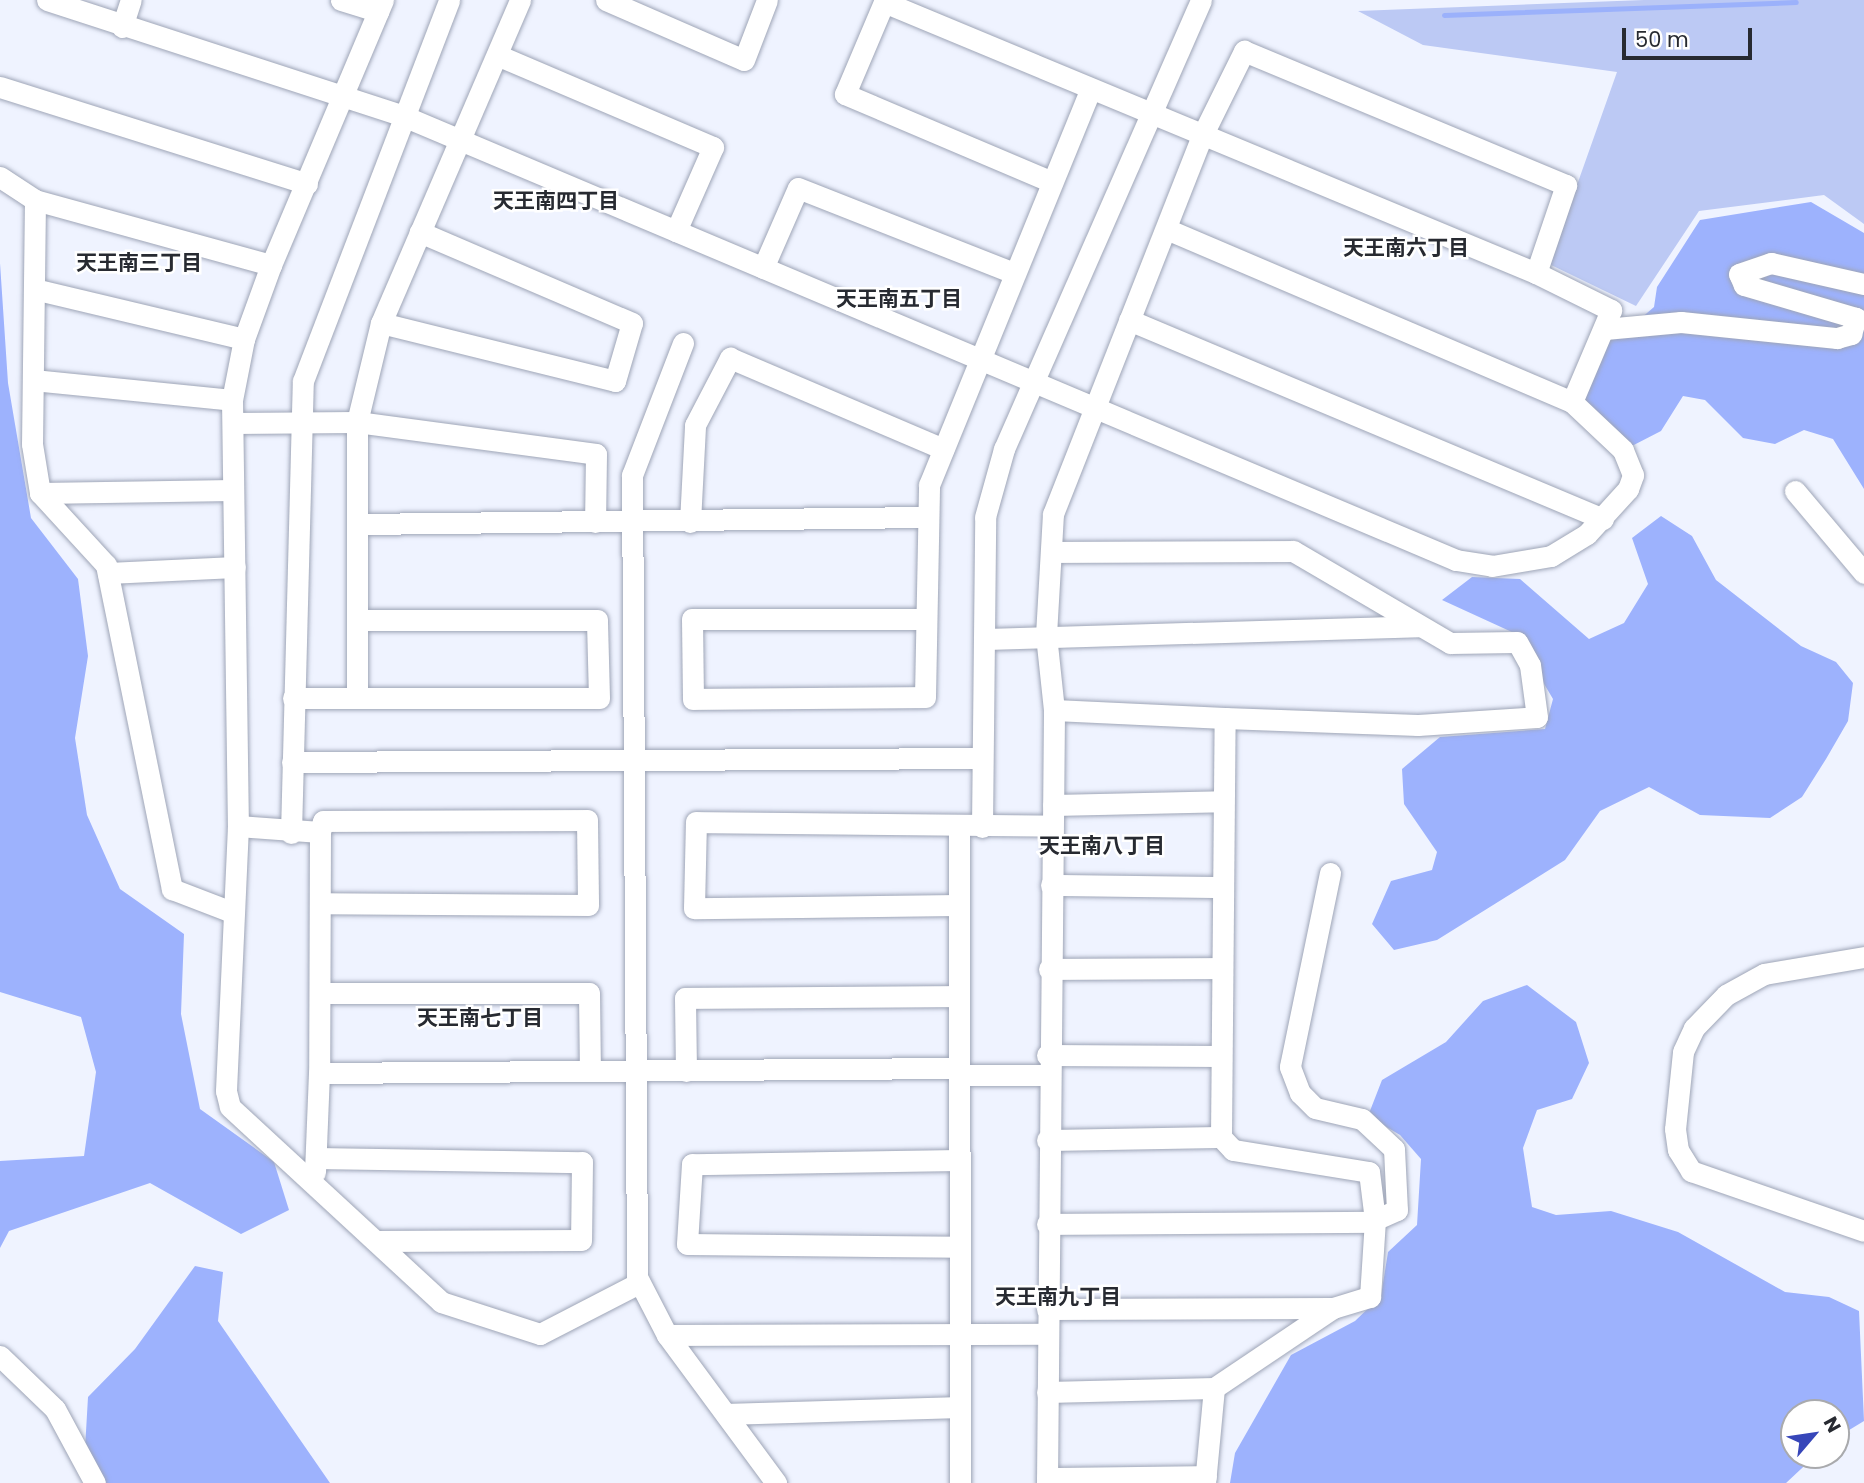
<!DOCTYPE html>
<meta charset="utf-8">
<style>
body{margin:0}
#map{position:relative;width:1864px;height:1483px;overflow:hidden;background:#eff3ff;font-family:Poppins,"Noto Sans JP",sans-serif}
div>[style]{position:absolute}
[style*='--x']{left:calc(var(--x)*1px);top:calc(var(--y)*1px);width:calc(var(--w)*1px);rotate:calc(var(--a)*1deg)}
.green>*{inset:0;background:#bcc9f4}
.forest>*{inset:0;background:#9db2fd}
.stream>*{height:5px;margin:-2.5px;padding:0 2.5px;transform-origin:2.5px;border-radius:2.5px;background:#9bb1fb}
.roads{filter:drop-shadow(0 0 2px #9ea5b7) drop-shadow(0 0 2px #9ea5b7)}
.minor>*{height:21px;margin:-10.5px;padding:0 10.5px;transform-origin:10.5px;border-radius:10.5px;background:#fff}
span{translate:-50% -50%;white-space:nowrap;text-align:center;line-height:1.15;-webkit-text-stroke:5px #fff;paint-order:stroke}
.neighbourhood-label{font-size:21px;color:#272a31;font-weight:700}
.north{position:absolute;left:1780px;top:1399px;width:70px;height:70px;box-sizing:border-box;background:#fff;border:2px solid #a9aaad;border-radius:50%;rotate:61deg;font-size:19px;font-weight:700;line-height:28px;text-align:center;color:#272a31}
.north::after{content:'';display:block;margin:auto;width:24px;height:32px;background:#3746b9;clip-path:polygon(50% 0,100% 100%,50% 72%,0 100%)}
.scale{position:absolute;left:1622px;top:28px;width:130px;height:32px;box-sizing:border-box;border:4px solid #272a31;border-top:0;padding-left:9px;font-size:21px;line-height:24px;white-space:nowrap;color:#272a31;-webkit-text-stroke:5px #fff;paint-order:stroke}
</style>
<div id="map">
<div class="green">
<div style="clip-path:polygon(1644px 0,1864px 0,1864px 224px,1824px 195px,1699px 211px,1636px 306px,1549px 264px,1617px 72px,1423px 45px,1358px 11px)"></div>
</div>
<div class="forest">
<div style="clip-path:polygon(1811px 202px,1864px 233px,1864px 489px,1833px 439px,1804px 430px,1775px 444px,1743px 438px,1705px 400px,1683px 396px,1661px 431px,1628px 448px,1583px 398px,1609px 336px,1626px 331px,1654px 307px,1657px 287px,1700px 220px)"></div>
<div style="clip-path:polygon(0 263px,8px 383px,31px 518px,78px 579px,88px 656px,75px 738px,87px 815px,120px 889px,184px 934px,181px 1014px,200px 1109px,274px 1162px,289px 1210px,241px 1234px,150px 1183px,9px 1231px,0 1248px,0 1161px,84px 1156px,96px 1072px,81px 1017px,0 992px)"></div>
<div style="clip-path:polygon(1661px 516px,1692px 536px,1716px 580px,1801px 646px,1836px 662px,1853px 683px,1848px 721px,1826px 759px,1802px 797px,1770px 818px,1700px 815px,1649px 787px,1600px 811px,1565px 860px,1437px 940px,1394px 950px,1372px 924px,1391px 881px,1432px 870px,1437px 852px,1404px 804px,1402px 769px,1440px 737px,1545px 729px,1553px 699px,1514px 633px,1442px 600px,1472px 577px,1520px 579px,1589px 639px,1624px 623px,1648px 584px,1632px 538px)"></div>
<div style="clip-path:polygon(1527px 985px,1576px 1022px,1589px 1063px,1572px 1099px,1537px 1110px,1523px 1148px,1532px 1207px,1556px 1215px,1611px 1211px,1678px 1232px,1785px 1292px,1829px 1297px,1859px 1311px,1864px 1421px,1836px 1438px,1836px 1413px,1794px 1413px,1794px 1455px,1816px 1455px,1786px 1483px,1230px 1483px,1235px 1453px,1291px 1355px,1355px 1321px,1381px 1296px,1388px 1252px,1417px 1225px,1421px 1159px,1400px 1135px,1368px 1116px,1382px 1080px,1446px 1042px,1483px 1001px)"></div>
<div style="clip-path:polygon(195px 1266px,223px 1272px,218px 1321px,330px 1483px,83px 1483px,88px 1397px,135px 1349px)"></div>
</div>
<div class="stream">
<div style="--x:1444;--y:15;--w:352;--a:-2.1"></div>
</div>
<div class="roads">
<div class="minor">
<div style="--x:47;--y:0;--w:372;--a:18"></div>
<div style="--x:401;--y:115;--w:1145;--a:22.87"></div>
<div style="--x:1456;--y:560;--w:36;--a:9"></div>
<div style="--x:1492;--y:566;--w:60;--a:-9.6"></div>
<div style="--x:1551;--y:556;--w:42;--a:-31.4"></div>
<div style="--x:1587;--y:534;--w:61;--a:-47.7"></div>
<div style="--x:1628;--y:489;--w:15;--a:-70"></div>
<div style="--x:1633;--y:475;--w:27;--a:-112"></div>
<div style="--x:1623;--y:450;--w:70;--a:-136.7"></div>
<div style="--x:1572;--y:402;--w:440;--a:-156.9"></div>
<div style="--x:341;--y:0;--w:39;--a:17"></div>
<div style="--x:383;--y:0;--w:288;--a:112.9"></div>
<div style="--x:271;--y:265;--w:79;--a:110"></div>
<div style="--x:244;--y:339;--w:62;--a:101.1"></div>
<div style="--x:232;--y:400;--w:426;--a:89.2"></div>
<div style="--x:238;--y:826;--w:265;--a:92.6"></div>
<div style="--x:226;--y:1091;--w:16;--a:76"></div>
<div style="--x:230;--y:1107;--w:287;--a:42.7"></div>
<div style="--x:441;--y:1302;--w:104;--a:17.9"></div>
<div style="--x:540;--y:1334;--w:111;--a:-27.3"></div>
<div style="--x:606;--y:0;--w:150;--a:23.5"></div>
<div style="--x:744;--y:60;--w:64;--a:-69"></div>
<div style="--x:122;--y:27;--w:28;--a:-72"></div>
<div style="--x:497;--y:55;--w:235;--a:23.1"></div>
<div style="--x:713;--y:147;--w:92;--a:113.8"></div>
<div style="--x:0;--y:87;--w:322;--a:17.5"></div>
<div style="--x:0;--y:177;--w:42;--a:33.3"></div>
<div style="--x:35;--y:200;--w:245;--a:15.4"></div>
<div style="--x:1052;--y:182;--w:225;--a:-157"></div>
<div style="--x:845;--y:94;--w:100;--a:-67"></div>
<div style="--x:884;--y:2;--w:706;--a:22.57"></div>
<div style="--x:35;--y:200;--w:244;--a:90.7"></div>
<div style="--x:32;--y:444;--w:50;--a:80.7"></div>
<div style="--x:40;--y:493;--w:98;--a:47.5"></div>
<div style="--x:106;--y:565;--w:331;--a:78.5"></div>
<div style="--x:172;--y:889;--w:64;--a:21"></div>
<div style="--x:763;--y:268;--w:87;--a:-66.4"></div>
<div style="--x:798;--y:188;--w:232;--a:21.5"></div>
<div style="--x:34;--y:289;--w:216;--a:13.4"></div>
<div style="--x:1129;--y:320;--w:514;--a:22.77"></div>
<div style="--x:381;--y:323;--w:241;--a:13.9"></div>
<div style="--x:615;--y:381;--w:60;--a:-73.7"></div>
<div style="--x:632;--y:323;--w:231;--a:-156.8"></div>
<div style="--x:1605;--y:329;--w:76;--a:-5.3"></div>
<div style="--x:1681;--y:322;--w:157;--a:5.9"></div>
<div style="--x:1837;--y:338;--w:15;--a:-16"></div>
<div style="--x:1851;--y:334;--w:17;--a:-73"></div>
<div style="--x:1856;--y:318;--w:117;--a:-163.6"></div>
<div style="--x:1744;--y:285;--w:12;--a:-114"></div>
<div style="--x:1739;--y:274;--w:34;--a:-19"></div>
<div style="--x:1771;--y:263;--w:95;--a:12.7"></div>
<div style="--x:683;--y:343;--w:142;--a:111.1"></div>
<div style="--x:632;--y:475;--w:802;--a:89.64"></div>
<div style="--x:637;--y:1277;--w:65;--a:62.7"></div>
<div style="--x:667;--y:1335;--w:184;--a:53.6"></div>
<div style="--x:33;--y:380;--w:200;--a:5.7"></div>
<div style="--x:233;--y:423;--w:124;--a:-0.5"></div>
<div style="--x:357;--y:422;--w:241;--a:7.6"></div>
<div style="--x:596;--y:454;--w:68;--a:90.8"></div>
<div style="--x:1795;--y:491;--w:107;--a:49.9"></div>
<div style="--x:40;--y:493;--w:193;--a:-0.9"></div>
<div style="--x:690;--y:522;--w:97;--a:-87"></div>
<div style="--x:695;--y:425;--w:76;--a:-62.4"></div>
<div style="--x:730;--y:358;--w:232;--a:23.1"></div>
<div style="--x:360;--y:524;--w:564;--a:-0.71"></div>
<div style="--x:108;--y:573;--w:127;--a:-2.7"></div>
<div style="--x:924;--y:619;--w:232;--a:180"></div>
<div style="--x:692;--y:619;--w:80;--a:89.3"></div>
<div style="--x:693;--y:699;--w:232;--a:-0.5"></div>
<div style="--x:925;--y:697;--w:212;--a:-88.9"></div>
<div style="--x:929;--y:485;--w:428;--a:-67.8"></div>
<div style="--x:986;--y:639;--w:433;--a:-1.7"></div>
<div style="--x:357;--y:696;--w:274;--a:-90"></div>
<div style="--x:357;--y:422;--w:102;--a:-76.4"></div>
<div style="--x:381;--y:323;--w:352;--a:-66.7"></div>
<div style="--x:293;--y:698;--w:306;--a:0"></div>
<div style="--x:599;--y:698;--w:78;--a:-91.5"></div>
<div style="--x:597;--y:620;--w:239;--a:180"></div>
<div style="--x:1054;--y:710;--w:171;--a:2.7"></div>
<div style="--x:292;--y:762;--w:689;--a:-0.33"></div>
<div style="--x:1053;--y:805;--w:170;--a:-1.3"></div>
<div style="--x:238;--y:826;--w:82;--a:4.2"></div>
<div style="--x:320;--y:832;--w:241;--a:90.2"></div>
<div style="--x:319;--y:1073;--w:640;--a:-0.45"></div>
<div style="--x:959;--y:827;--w:656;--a:89.91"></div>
<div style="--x:982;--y:827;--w:310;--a:-89.4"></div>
<div style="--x:985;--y:517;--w:71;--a:-74.4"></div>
<div style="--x:1004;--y:449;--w:490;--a:-66.3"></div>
<div style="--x:320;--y:832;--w:11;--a:-75"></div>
<div style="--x:323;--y:821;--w:264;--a:-0.2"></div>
<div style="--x:587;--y:820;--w:85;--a:89.3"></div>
<div style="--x:588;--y:905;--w:267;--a:-179.6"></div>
<div style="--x:291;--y:833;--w:452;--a:-88.5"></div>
<div style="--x:303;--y:381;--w:408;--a:-69"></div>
<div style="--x:1330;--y:873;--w:198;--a:101.7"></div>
<div style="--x:1290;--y:1067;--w:28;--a:69"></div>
<div style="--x:1300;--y:1093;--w:21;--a:45"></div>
<div style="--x:1315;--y:1108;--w:48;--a:13.2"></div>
<div style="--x:1362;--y:1119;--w:44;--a:43.2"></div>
<div style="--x:1394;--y:1149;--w:61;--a:87.2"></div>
<div style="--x:1397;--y:1210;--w:24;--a:156"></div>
<div style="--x:1051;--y:885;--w:171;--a:0.7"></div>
<div style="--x:958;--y:905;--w:264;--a:179.3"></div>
<div style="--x:694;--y:908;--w:86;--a:-88.7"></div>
<div style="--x:696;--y:822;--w:356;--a:0.6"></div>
<div style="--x:1864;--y:957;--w:101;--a:170.4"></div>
<div style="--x:1764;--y:974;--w:43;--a:151.1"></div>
<div style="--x:1726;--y:995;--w:46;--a:134.1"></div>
<div style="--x:1694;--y:1028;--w:26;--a:115"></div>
<div style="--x:1683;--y:1052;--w:77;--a:95.9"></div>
<div style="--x:1675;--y:1129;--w:21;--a:82"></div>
<div style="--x:1678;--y:1150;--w:25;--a:58"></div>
<div style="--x:1691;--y:1171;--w:183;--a:19.1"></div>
<div style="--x:1049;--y:969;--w:171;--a:-0.3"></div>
<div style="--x:321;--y:993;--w:268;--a:0"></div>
<div style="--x:589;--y:993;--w:78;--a:89.3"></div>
<div style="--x:1047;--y:1055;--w:172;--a:0.3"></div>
<div style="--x:686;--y:1071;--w:73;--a:-90.8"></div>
<div style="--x:685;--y:998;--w:273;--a:-0.4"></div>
<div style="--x:959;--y:1075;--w:88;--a:0"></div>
<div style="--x:1047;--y:1140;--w:174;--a:-1"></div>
<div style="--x:316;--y:1158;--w:266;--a:0.9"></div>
<div style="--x:582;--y:1162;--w:78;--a:90.7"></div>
<div style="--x:581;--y:1240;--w:205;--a:179.7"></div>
<div style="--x:959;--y:1160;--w:267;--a:179.1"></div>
<div style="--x:692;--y:1164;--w:80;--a:93.6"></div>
<div style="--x:687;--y:1244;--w:273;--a:0.6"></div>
<div style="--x:315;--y:1172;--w:99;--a:-87.7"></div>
<div style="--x:1047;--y:1224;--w:324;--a:-0.4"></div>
<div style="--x:1047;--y:1309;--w:286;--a:-0.2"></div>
<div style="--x:1333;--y:1308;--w:39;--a:-17"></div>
<div style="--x:1370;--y:1297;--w:77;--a:-86.3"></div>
<div style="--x:1375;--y:1220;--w:48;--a:-97.1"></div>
<div style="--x:1369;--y:1172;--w:138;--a:-170.8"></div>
<div style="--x:1233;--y:1150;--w:18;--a:-133"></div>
<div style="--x:1221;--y:1137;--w:419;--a:-89.5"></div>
<div style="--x:1225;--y:718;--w:193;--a:2.1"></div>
<div style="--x:1418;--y:725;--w:119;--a:-3.8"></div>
<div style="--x:1537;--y:717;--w:52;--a:-97.7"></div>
<div style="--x:1530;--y:665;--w:26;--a:-119"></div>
<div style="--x:1517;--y:642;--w:67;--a:179.1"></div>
<div style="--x:1450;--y:643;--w:182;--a:-149.6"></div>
<div style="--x:1293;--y:551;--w:242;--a:179.8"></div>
<div style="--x:667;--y:1335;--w:380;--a:-0.2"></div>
<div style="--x:0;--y:1356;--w:76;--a:43.9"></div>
<div style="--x:55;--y:1409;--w:84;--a:61.6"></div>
<div style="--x:1047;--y:1392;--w:167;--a:-1.4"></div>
<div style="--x:726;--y:1414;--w:233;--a:-1.7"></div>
<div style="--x:1047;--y:1478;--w:159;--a:-0.7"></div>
<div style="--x:1047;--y:1483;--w:773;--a:-89.48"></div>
<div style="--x:1054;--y:710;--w:75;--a:-96.1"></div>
<div style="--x:1046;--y:635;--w:121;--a:-86.7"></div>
<div style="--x:1053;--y:514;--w:409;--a:-68.5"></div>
<div style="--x:1203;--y:134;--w:93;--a:-63.7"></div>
<div style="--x:1244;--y:51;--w:349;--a:22.6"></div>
<div style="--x:1566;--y:185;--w:93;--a:108.8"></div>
<div style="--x:1536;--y:273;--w:84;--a:26.3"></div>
<div style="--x:1611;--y:310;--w:100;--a:113"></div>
<div style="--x:1205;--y:1483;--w:95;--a:-84.6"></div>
<div style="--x:1214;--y:1388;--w:143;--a:-33.9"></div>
</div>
</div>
<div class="neighbourhood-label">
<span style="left:556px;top:201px">天王南四丁目</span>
<span style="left:1406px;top:248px">天王南六丁目</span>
<span style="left:139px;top:263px">天王南三丁目</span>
<span style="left:899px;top:299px">天王南五丁目</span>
<span style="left:1102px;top:846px">天王南八丁目</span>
<span style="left:480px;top:1018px">天王南七丁目</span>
<span style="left:1058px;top:1297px">天王南九丁目</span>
</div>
<div class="north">N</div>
<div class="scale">50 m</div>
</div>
